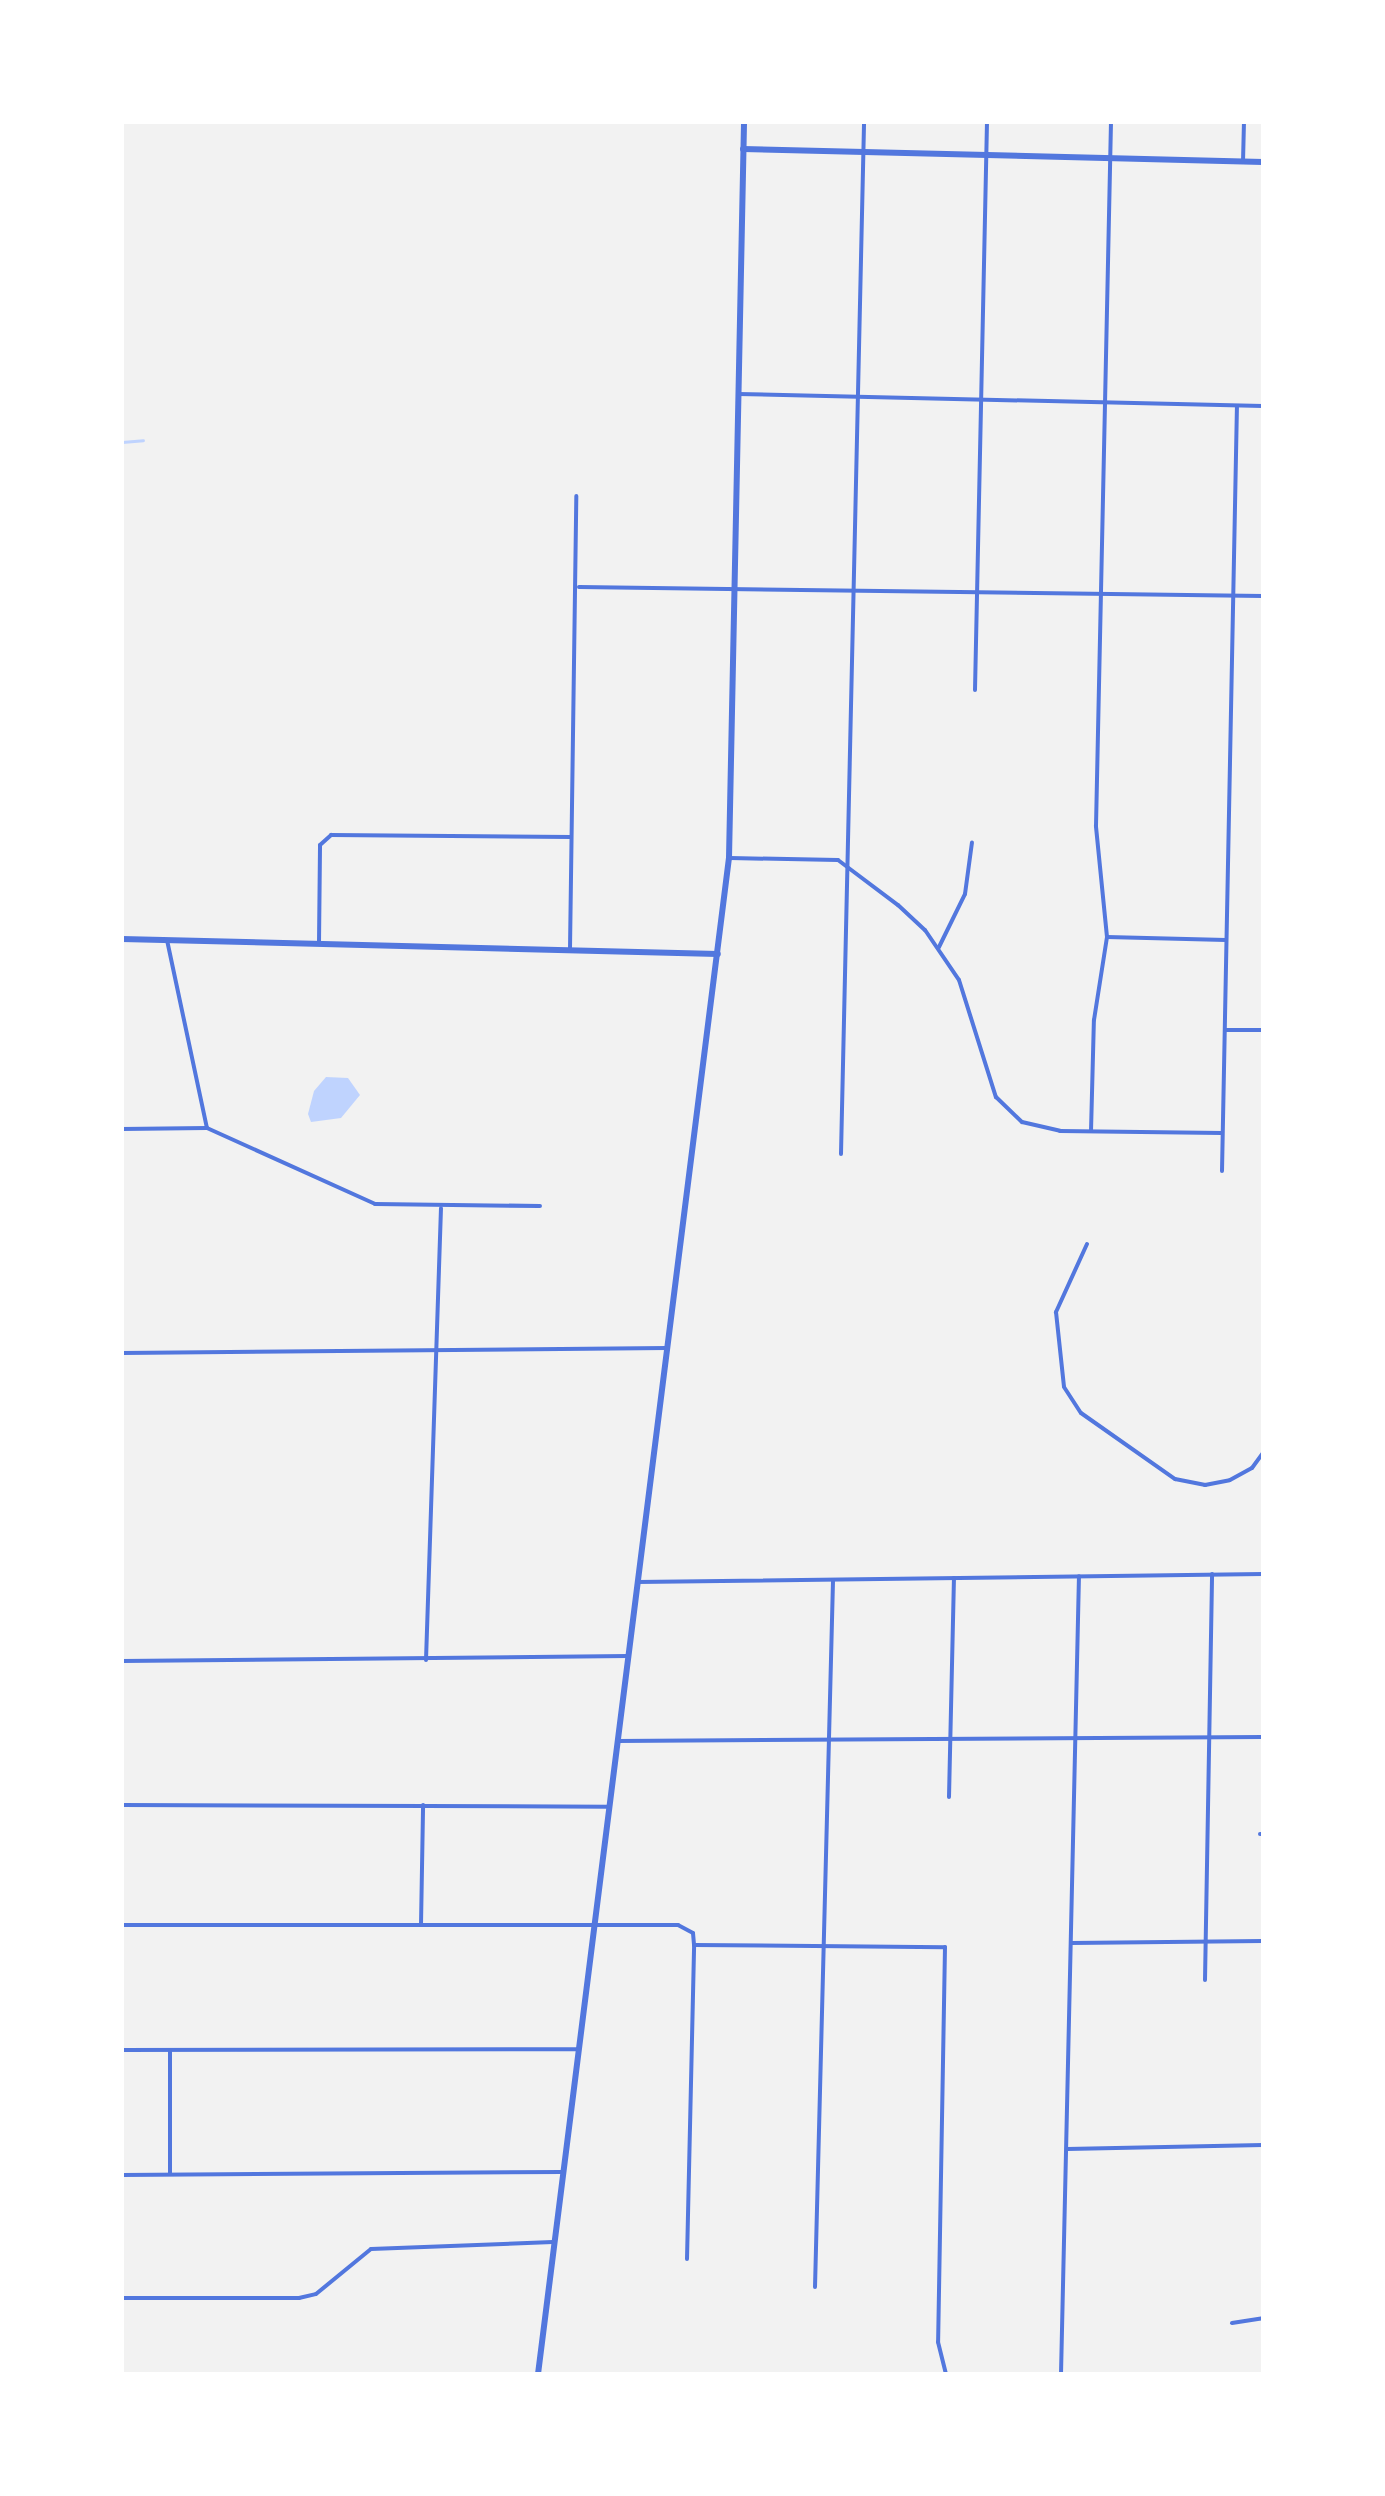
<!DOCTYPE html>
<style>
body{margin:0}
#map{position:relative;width:1385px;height:2496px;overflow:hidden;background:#f2f2f2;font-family:"Public Sans",sans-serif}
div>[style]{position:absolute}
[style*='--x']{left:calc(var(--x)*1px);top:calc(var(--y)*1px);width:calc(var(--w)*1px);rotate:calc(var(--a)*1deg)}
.water>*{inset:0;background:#bfd3fe}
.stream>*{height:3px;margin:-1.5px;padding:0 1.5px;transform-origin:1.5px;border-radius:1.5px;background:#bfd3fe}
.minor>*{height:4px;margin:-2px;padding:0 2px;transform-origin:2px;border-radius:2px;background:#5277de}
.tertiary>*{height:6px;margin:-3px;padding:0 3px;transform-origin:3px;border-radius:3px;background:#5277de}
span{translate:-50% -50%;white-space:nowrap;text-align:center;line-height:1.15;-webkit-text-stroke:6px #fff;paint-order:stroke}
.frame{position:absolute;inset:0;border:124px solid #fff;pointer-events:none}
</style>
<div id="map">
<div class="water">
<div style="clip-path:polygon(326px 1077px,348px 1078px,360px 1095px,341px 1118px,311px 1122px,308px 1114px,314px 1091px)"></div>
</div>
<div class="stream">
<div style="--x:122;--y:442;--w:21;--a:-5"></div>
</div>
<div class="minor">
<div style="--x:1243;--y:162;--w:40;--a:-88.6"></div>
<div style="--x:738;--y:394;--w:525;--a:1.31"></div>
<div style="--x:579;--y:587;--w:684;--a:0.75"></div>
<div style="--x:975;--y:690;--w:568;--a:-88.79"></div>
<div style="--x:730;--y:858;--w:108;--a:1.1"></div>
<div style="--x:838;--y:860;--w:75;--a:36.9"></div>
<div style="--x:898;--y:905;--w:37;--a:43"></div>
<div style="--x:925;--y:930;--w:60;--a:55.8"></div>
<div style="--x:959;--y:980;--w:123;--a:72.5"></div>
<div style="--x:996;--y:1097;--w:36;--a:44"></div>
<div style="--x:1022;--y:1122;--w:39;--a:13"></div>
<div style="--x:1060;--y:1131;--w:162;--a:0.7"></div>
<div style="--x:1107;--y:937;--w:119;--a:1.4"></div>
<div style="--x:167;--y:940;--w:192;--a:78"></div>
<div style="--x:319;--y:943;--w:98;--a:-89.4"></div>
<div style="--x:320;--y:845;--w:15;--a:-42"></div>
<div style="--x:331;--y:835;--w:240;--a:0.5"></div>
<div style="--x:939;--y:947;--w:59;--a:-63.9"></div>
<div style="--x:965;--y:894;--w:52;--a:-82.3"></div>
<div style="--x:570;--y:949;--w:453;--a:-89.2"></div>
<div style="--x:1225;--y:1030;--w:38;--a:0"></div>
<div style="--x:122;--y:1129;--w:85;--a:-0.7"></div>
<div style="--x:207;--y:1128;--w:184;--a:24.3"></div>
<div style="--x:375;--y:1204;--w:165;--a:0.7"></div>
<div style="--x:1091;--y:1131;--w:111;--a:-88.5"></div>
<div style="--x:1094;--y:1020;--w:84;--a:-81.1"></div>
<div style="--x:1107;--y:937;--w:112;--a:-95.7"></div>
<div style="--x:1096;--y:826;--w:704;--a:-88.78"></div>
<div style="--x:841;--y:1154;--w:1032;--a:-88.72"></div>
<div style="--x:1222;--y:1171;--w:765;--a:-88.88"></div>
<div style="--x:1087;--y:1244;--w:75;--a:114.5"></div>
<div style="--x:1056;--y:1312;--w:75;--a:83.9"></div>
<div style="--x:1064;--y:1387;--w:31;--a:57"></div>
<div style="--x:1081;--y:1413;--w:115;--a:35.1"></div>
<div style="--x:1175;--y:1479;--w:31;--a:11"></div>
<div style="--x:1205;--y:1485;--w:25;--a:-11"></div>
<div style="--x:1230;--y:1480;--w:25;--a:-29"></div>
<div style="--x:1252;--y:1468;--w:19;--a:-54"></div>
<div style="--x:122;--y:1353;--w:545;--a:-0.53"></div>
<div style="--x:637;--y:1582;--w:626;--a:-0.73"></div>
<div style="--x:426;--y:1660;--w:452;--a:-88.1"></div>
<div style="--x:122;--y:1661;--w:506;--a:-0.57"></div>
<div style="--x:617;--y:1741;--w:646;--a:-0.35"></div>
<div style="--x:949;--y:1797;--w:219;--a:-88.7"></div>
<div style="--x:122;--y:1805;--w:487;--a:0.2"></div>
<div style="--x:1260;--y:1834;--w:3;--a:0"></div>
<div style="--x:122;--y:1925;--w:556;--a:0"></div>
<div style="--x:678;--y:1925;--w:17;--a:28"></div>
<div style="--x:693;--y:1933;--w:12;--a:85"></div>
<div style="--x:694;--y:1945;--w:251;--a:0.5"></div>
<div style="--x:945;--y:1947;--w:395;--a:91"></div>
<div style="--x:938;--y:2342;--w:33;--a:76"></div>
<div style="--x:421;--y:1925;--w:120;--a:-89"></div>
<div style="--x:1071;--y:1943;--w:192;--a:-0.6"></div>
<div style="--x:1205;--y:1980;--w:406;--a:-89"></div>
<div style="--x:122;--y:2050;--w:456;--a:-0.1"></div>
<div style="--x:1067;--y:2149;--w:196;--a:-1.2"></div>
<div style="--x:170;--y:2174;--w:123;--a:-90"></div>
<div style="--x:122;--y:2175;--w:440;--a:-0.4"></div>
<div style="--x:687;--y:2259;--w:314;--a:-88.7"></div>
<div style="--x:815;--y:2287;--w:707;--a:-88.54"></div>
<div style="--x:122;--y:2298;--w:177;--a:0"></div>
<div style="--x:299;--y:2298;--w:17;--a:-13"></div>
<div style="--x:316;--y:2294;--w:71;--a:-39.3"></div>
<div style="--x:371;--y:2249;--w:182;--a:-2.2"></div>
<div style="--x:1232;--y:2323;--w:31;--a:-9"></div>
<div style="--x:1061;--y:2374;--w:798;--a:-88.71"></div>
</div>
<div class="tertiary">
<div style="--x:743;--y:149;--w:520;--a:1.43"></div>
<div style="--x:122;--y:939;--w:596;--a:1.44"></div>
<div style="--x:538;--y:2374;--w:1528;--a:-82.82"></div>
<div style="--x:729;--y:858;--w:736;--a:-88.83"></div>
</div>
<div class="frame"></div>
</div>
